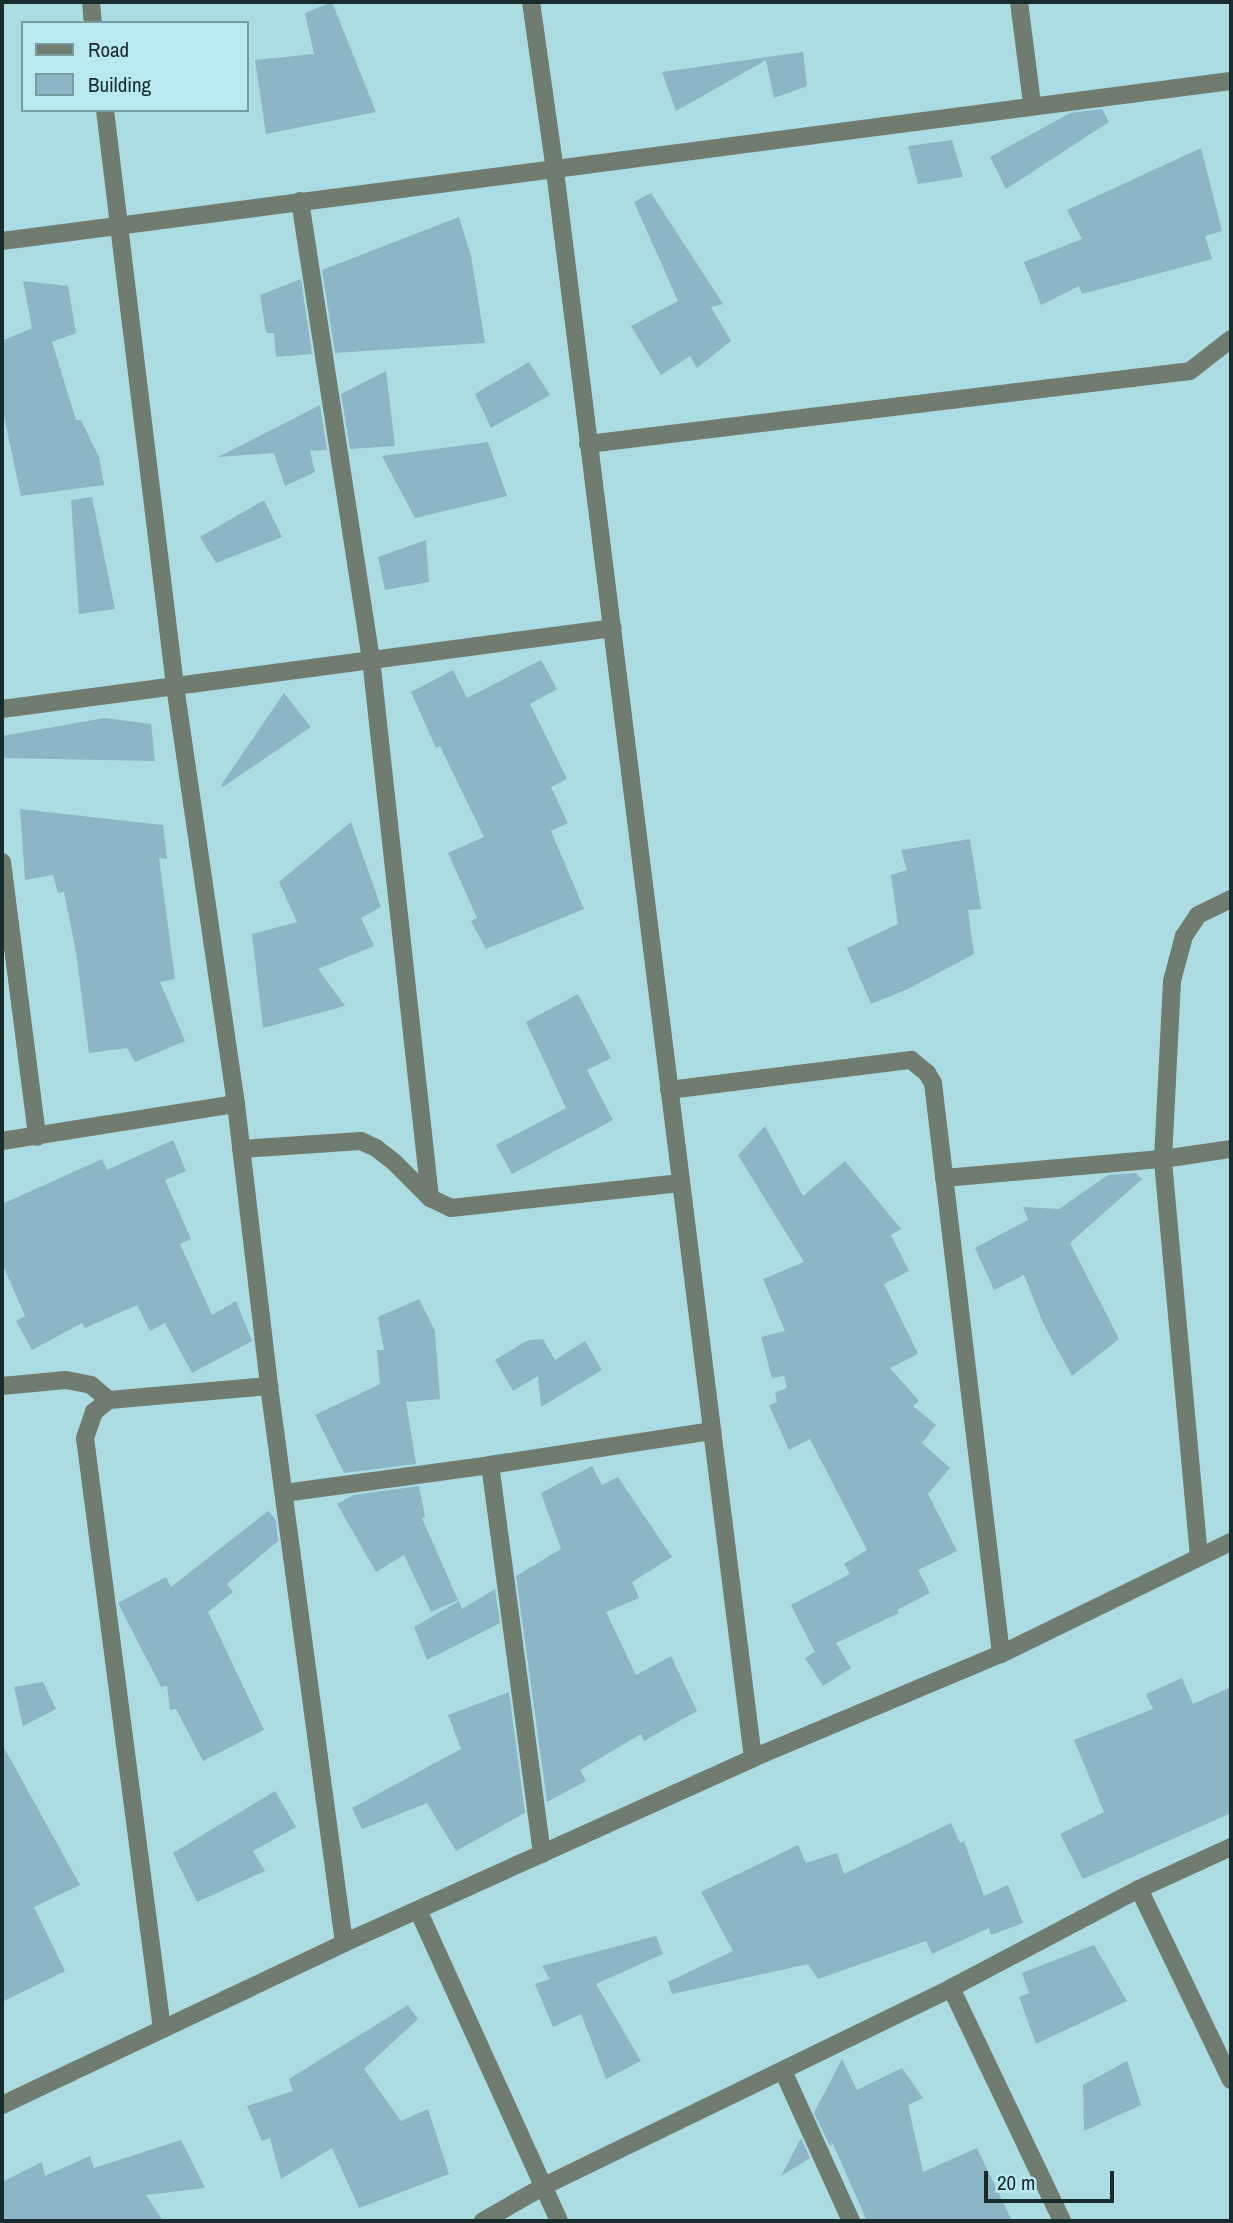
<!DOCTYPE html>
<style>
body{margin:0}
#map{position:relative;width:1233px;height:2223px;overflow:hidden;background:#abdce2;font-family:"Archivo Narrow",sans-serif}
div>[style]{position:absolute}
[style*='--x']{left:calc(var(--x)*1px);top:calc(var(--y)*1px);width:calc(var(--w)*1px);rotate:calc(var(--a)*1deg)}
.building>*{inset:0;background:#8cb5c6}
.minor>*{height:18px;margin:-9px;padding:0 9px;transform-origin:9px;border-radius:9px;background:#717c71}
span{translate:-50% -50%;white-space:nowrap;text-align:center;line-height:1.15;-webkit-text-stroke:6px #b8e9ef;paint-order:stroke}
.frame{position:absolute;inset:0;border:4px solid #182b2d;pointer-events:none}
.legend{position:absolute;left:21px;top:21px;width:228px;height:91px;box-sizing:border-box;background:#b8e9ef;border:2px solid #789da1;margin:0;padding:9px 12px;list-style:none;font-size:21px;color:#182b2d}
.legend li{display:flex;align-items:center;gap:14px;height:35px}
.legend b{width:35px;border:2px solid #789da1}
.scale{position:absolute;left:984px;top:2171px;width:130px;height:32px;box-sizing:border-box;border:4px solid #182b2d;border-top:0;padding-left:9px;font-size:21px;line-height:24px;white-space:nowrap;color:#182b2d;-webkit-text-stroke:5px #b8e9ef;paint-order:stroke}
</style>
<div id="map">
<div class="building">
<div style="clip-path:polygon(332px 2px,376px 112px,266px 134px,255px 60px,314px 54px,305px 13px)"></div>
<div style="clip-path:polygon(803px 52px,807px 86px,774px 98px,766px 60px,676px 111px,662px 72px)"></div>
<div style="clip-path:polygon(1102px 109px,1109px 122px,1006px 189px,990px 157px,1070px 113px)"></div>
<div style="clip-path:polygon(952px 140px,963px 177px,918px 184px,908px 146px)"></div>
<div style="clip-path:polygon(1201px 148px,1222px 231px,1205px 236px,1212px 259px,1082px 294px,1079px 286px,1041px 305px,1024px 262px,1082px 239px,1067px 210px)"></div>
<div style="clip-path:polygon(651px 193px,723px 304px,711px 307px,731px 341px,697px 368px,690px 356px,661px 375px,631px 326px,678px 301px,634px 202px)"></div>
<div style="clip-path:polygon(459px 217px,471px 256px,485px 343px,335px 353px,322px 270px)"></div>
<div style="clip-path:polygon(301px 279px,312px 354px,276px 357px,274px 333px,266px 333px,260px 295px)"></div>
<div style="clip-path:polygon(23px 281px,68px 286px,76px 333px,52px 342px,76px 420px,81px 420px,99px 457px,104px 485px,21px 496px,2px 407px,2px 341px,32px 328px)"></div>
<div style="clip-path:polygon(529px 362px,550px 395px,491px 428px,475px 394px)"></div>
<div style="clip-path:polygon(386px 371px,395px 446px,350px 449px,341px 394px)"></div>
<div style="clip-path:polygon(320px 405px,327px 450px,310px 451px,315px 472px,285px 486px,274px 453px,218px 457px)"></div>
<div style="clip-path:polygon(488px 442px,507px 496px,415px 518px,382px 456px)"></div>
<div style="clip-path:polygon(92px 497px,115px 609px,79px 614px,71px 500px)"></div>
<div style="clip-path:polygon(264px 500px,282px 537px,216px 563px,200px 537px)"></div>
<div style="clip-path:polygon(426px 540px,429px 582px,385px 590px,378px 557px)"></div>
<div style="clip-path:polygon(541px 660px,557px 689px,530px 704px,567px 779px,551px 787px,568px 823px,551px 831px,584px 909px,486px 949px,471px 921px,477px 918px,448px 853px,484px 837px,440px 746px,436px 748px,411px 692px,453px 670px,467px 698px)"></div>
<div style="clip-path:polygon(284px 693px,311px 727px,223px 787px,221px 785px)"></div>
<div style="clip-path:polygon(105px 718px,151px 724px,155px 761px,2px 758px,2px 736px)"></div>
<div style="clip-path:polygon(20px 809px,163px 825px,167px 859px,159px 858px,175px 979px,160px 982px,185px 1041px,135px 1062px,127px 1048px,89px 1053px,76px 952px,64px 892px,58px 893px,53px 875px,25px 880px)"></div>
<div style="clip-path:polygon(351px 822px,381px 907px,361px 918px,374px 946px,318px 969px,345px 1006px,263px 1028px,252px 934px,297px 922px,279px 882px)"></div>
<div style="clip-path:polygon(970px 839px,981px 909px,968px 910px,974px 954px,908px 989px,871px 1004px,847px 948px,898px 924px,891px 875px,907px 870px,901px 850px)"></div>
<div style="clip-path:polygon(578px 994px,611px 1058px,587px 1070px,613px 1120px,512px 1174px,496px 1145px,566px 1108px,526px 1022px)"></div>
<div style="clip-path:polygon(765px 1126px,803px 1196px,845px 1161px,901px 1229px,891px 1235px,909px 1271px,884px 1284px,918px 1354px,890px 1368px,919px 1401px,913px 1406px,936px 1425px,922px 1443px,950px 1468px,928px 1494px,957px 1551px,918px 1570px,930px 1593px,897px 1610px,899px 1613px,836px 1643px,851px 1668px,823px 1686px,805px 1658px,815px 1652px,791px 1605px,850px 1574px,844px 1564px,867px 1550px,810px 1439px,789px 1450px,769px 1405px,777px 1402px,775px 1393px,787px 1388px,784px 1376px,772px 1378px,761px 1337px,785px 1331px,763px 1279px,804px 1262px,738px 1155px)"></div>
<div style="clip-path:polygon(173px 1140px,186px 1171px,165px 1180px,191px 1239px,180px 1244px,212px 1315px,236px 1301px,252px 1341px,192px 1373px,165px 1323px,150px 1331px,137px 1305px,85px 1328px,82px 1323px,32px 1350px,16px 1321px,25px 1316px,2px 1263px,2px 1204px,102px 1159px,107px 1170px)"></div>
<div style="clip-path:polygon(1136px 1173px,1142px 1179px,1070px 1243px,1119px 1339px,1072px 1376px,1043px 1323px,1024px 1275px,994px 1290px,975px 1248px,1028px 1220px,1023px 1207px,1059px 1209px,1108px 1175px)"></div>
<div style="clip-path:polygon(419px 1299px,435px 1331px,440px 1399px,406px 1402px,416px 1464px,344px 1473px,315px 1415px,380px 1384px,377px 1350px,384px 1350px,378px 1317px)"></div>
<div style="clip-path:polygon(543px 1339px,555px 1360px,585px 1341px,602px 1370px,541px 1407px,538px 1376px,513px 1391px,495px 1360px,528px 1340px)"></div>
<div style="clip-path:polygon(592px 1466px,602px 1485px,618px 1477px,672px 1557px,632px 1582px,639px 1598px,606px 1612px,636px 1675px,671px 1656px,697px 1711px,644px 1741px,641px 1734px,580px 1770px,586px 1781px,547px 1802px,516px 1576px,561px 1549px,541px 1493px)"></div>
<div style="clip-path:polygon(419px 1486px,425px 1517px,422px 1518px,458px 1600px,431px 1612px,404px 1555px,376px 1572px,337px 1504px,353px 1495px)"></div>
<div style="clip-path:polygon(268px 1511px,276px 1520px,278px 1541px,227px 1584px,233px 1592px,208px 1612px,264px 1730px,203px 1761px,176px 1709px,170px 1710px,167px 1686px,161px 1687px,118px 1603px,166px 1577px,171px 1587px)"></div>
<div style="clip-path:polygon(495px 1589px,500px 1623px,427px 1660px,414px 1627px,459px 1601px,462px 1609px)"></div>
<div style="clip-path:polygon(1182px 1678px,1193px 1704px,1231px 1687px,1231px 1813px,1083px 1879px,1060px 1834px,1104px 1812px,1074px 1740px,1153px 1709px,1146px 1694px)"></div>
<div style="clip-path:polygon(43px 1682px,56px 1709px,23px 1726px,14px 1687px)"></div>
<div style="clip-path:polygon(509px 1692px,525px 1813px,456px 1851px,427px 1803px,362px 1829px,352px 1808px,461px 1749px,448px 1715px)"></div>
<div style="clip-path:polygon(2px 1744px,80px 1885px,34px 1907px,65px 1971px,2px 2002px)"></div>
<div style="clip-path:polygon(275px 1791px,296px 1827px,253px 1851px,265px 1871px,197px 1902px,173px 1853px)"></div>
<div style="clip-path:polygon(951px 1823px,960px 1843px,964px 1841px,984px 1896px,1008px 1885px,1023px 1923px,991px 1935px,989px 1928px,932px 1954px,926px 1941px,818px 1979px,808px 1964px,672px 1994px,668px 1982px,733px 1951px,701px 1892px,798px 1845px,806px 1863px,837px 1853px,844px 1874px)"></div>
<div style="clip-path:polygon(656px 1936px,663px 1954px,596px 1984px,641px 2061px,606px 2079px,581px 2014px,553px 2027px,535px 1984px,550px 1979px,542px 1966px)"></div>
<div style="clip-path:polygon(1094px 1945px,1127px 2001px,1036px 2044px,1019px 1997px,1029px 1993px,1022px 1973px)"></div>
<div style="clip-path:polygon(408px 2005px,418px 2019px,364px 2069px,401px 2121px,428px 2109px,449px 2174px,359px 2208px,332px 2148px,281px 2179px,270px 2138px,262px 2141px,247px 2106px,293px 2091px,289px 2079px)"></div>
<div style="clip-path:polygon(842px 2059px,857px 2090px,902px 2068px,923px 2098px,908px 2105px,923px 2172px,977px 2148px,1012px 2221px,867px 2221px,833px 2144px,830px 2146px,814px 2113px)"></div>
<div style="clip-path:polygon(1127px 2061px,1141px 2105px,1084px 2131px,1083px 2085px)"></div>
<div style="clip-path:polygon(801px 2138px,810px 2158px,781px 2176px)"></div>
<div style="clip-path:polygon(181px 2140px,205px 2188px,146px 2195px,163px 2221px,2px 2221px,2px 2182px,42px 2162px,45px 2176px,90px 2156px,94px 2168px)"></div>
</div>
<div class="minor">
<div style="--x:91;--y:2;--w:21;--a:85"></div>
<div style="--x:531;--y:2;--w:171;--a:81.9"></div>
<div style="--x:555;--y:171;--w:1599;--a:82.89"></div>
<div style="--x:1019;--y:2;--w:103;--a:82.7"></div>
<div style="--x:105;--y:110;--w:580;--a:83.07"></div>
<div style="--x:175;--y:686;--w:422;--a:81.7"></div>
<div style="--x:236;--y:1104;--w:284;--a:83.3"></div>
<div style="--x:269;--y:1386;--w:562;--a:82.33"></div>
<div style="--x:300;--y:201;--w:463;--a:81.2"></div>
<div style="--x:371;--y:659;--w:542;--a:83.75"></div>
<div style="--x:2;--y:241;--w:1239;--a:-7.42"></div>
<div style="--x:588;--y:444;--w:606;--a:-6.91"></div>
<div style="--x:1190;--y:371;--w:52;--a:-38"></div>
<div style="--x:2;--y:709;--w:616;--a:-7.55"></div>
<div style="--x:2;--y:862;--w:277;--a:82.7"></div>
<div style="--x:669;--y:1090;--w:244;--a:-7.1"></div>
<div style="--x:911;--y:1060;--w:21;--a:39"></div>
<div style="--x:927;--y:1073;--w:12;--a:59"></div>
<div style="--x:933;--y:1083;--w:575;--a:83.21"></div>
<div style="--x:2;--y:1141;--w:237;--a:-9"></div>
<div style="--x:241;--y:1149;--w:120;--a:-3.8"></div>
<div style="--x:361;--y:1141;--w:17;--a:25"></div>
<div style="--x:376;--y:1148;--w:24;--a:38"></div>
<div style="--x:395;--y:1163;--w:49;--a:45"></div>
<div style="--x:430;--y:1198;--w:23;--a:25"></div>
<div style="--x:451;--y:1208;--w:231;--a:-6.2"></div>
<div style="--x:944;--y:1178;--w:220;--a:-5"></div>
<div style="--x:1163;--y:1159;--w:69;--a:-8.4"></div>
<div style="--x:2;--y:1386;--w:64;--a:-5.4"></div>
<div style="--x:66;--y:1380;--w:25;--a:11"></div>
<div style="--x:91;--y:1385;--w:23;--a:40"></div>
<div style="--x:284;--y:1493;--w:208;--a:-7.7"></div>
<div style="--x:1199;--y:1557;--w:400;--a:-95.2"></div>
<div style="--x:1163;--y:1159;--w:178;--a:-87.1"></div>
<div style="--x:1172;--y:981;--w:47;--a:-75.1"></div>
<div style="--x:1184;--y:936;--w:25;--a:-56"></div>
<div style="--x:1198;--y:915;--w:37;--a:-26"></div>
<div style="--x:542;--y:1854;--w:392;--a:-97.6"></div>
<div style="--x:490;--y:1465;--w:225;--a:-8.7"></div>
<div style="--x:1139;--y:1889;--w:212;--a:64.3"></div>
<div style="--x:418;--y:1910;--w:341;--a:65.6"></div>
<div style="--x:951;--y:1988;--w:258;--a:64.5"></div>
<div style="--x:162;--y:2029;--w:596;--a:-97.42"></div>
<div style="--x:85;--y:1438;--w:28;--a:-71"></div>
<div style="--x:94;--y:1412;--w:19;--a:-39"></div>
<div style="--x:109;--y:1400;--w:161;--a:-5"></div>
<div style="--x:783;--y:2071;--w:165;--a:65.6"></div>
<div style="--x:2;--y:2105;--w:378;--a:-25.3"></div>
<div style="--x:344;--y:1943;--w:449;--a:-24.3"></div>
<div style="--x:753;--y:1758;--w:269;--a:-22.8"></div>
<div style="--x:1001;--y:1654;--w:256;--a:-26"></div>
<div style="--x:483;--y:2221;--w:70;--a:-29.8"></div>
<div style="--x:544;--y:2186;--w:453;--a:-25.9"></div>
<div style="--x:951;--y:1988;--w:212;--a:-27.8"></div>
<div style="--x:1139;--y:1889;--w:101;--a:-24.5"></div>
</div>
<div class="frame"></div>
<ul class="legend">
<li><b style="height:9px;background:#717c71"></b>Road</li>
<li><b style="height:19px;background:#8cb5c6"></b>Building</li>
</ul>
<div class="scale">20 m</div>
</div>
